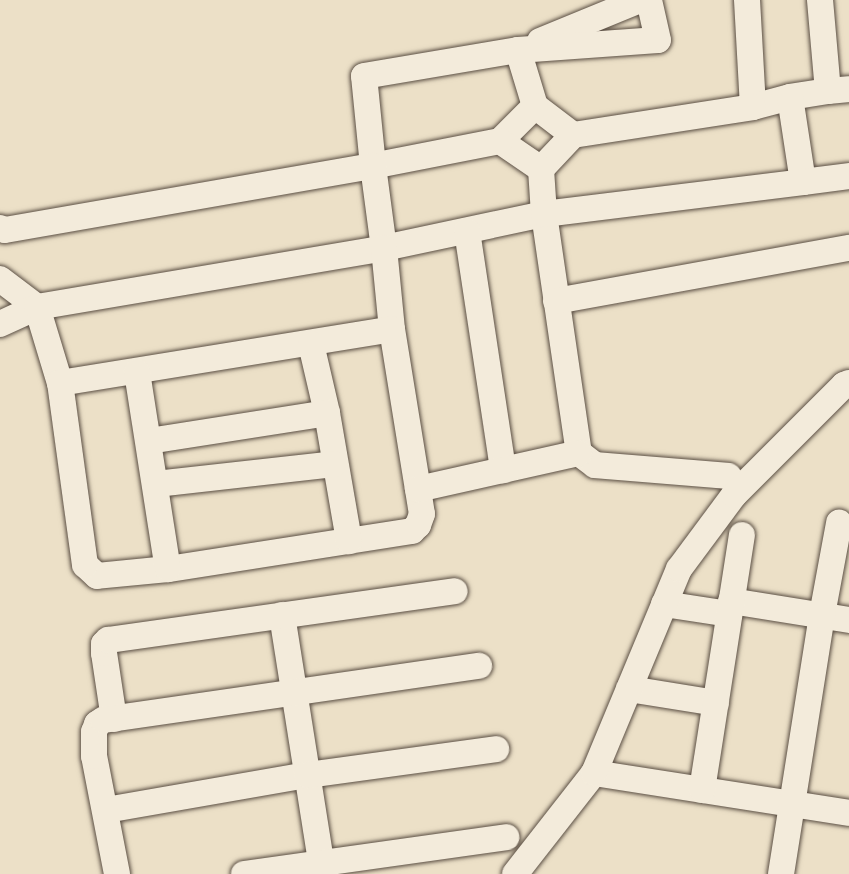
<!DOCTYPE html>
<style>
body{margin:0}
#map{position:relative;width:849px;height:874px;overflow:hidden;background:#ece0c7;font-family:Alegreya,serif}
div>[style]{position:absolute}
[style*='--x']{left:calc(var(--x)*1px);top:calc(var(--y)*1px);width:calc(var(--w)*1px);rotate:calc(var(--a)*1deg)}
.roads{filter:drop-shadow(0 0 2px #5a4e43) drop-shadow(0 0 2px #5a4e43)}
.minor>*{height:26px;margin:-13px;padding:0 13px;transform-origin:13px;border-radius:13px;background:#f3ebdb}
span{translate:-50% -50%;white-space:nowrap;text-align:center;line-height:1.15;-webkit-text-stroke:5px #f3ebdb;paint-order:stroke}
</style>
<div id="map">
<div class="roads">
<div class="minor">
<div style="--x:747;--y:0;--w:107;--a:86.8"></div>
<div style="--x:753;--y:107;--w:38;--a:-15"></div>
<div style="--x:820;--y:0;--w:91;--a:85"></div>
<div style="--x:828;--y:91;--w:21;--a:-5"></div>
<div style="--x:540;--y:41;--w:108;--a:-22.3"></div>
<div style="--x:518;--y:50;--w:59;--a:73.1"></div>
<div style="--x:535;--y:106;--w:48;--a:37.3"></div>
<div style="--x:573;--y:135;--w:182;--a:-8.8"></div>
<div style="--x:828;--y:91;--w:38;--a:171"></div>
<div style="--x:790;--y:97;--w:86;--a:81.3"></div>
<div style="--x:803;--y:182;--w:46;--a:-7.4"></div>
<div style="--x:535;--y:106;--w:49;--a:135"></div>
<div style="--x:500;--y:141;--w:50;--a:34.3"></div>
<div style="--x:541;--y:169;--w:47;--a:-46.7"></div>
<div style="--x:500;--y:141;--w:129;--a:168.9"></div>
<div style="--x:373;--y:166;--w:90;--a:-95.7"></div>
<div style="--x:364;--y:76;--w:156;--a:-9.6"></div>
<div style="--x:518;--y:50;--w:140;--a:-4.1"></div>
<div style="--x:658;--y:40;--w:41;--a:-102.7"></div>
<div style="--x:541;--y:169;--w:45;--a:86.2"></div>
<div style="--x:544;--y:214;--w:242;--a:81.7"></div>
<div style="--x:579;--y:453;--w:20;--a:37"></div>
<div style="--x:595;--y:465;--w:134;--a:4.7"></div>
<div style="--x:0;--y:228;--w:5;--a:22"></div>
<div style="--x:5;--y:230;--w:374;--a:-9.9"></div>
<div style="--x:373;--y:166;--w:83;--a:82.4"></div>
<div style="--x:384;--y:248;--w:164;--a:-12"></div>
<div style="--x:544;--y:214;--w:261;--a:-7"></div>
<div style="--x:467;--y:231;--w:242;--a:81.4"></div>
<div style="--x:0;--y:279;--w:46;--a:37.1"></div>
<div style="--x:37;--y:307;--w:79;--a:73.2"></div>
<div style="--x:556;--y:301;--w:298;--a:-10.3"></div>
<div style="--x:0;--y:324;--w:41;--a:-24.7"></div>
<div style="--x:37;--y:307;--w:352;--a:-9.6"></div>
<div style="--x:384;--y:248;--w:81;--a:84.4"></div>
<div style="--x:392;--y:329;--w:187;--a:80.8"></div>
<div style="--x:422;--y:514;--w:12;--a:110"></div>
<div style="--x:418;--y:525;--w:8;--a:135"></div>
<div style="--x:412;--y:531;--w:247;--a:171.1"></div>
<div style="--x:168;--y:569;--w:71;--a:174.4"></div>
<div style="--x:97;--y:576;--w:16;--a:-137"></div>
<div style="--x:85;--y:565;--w:184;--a:-97.8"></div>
<div style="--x:60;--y:383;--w:336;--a:-9.2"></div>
<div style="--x:311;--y:344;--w:71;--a:76.9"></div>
<div style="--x:327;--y:413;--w:130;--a:80.2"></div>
<div style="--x:137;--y:372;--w:199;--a:81.1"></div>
<div style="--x:149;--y:441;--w:180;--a:-8.9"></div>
<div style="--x:156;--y:484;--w:179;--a:-6.4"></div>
<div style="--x:418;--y:489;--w:165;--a:-12.6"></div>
<div style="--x:731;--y:601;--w:120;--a:9.1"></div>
<div style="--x:664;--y:604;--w:66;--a:8.7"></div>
<div style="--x:282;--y:615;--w:262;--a:81"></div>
<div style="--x:629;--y:689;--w:88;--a:9.1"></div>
<div style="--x:114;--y:719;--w:67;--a:-98.6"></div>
<div style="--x:104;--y:653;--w:9;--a:-90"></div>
<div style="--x:104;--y:644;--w:6;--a:-45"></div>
<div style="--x:108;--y:640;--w:350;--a:-8"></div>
<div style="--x:594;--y:773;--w:258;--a:8.9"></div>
<div style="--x:702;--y:790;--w:258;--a:-81.1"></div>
<div style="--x:106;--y:810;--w:204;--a:-9.9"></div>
<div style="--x:307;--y:775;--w:191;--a:-7.8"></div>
<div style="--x:117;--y:874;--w:120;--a:-101"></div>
<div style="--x:94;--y:756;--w:24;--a:-90"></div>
<div style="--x:94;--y:732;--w:9;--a:-69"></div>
<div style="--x:97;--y:724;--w:7;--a:-34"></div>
<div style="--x:103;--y:720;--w:380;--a:-8.2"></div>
<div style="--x:244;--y:874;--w:265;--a:-8"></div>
<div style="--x:515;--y:874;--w:128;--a:-52"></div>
<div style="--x:594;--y:773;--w:221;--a:-67.4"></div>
<div style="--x:679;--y:569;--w:92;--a:-53.4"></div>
<div style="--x:734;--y:495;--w:156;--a:-45"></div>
<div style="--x:844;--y:385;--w:5;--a:-22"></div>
<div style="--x:781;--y:874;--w:262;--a:-81"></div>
<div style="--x:822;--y:615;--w:94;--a:-79.5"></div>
</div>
</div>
</div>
